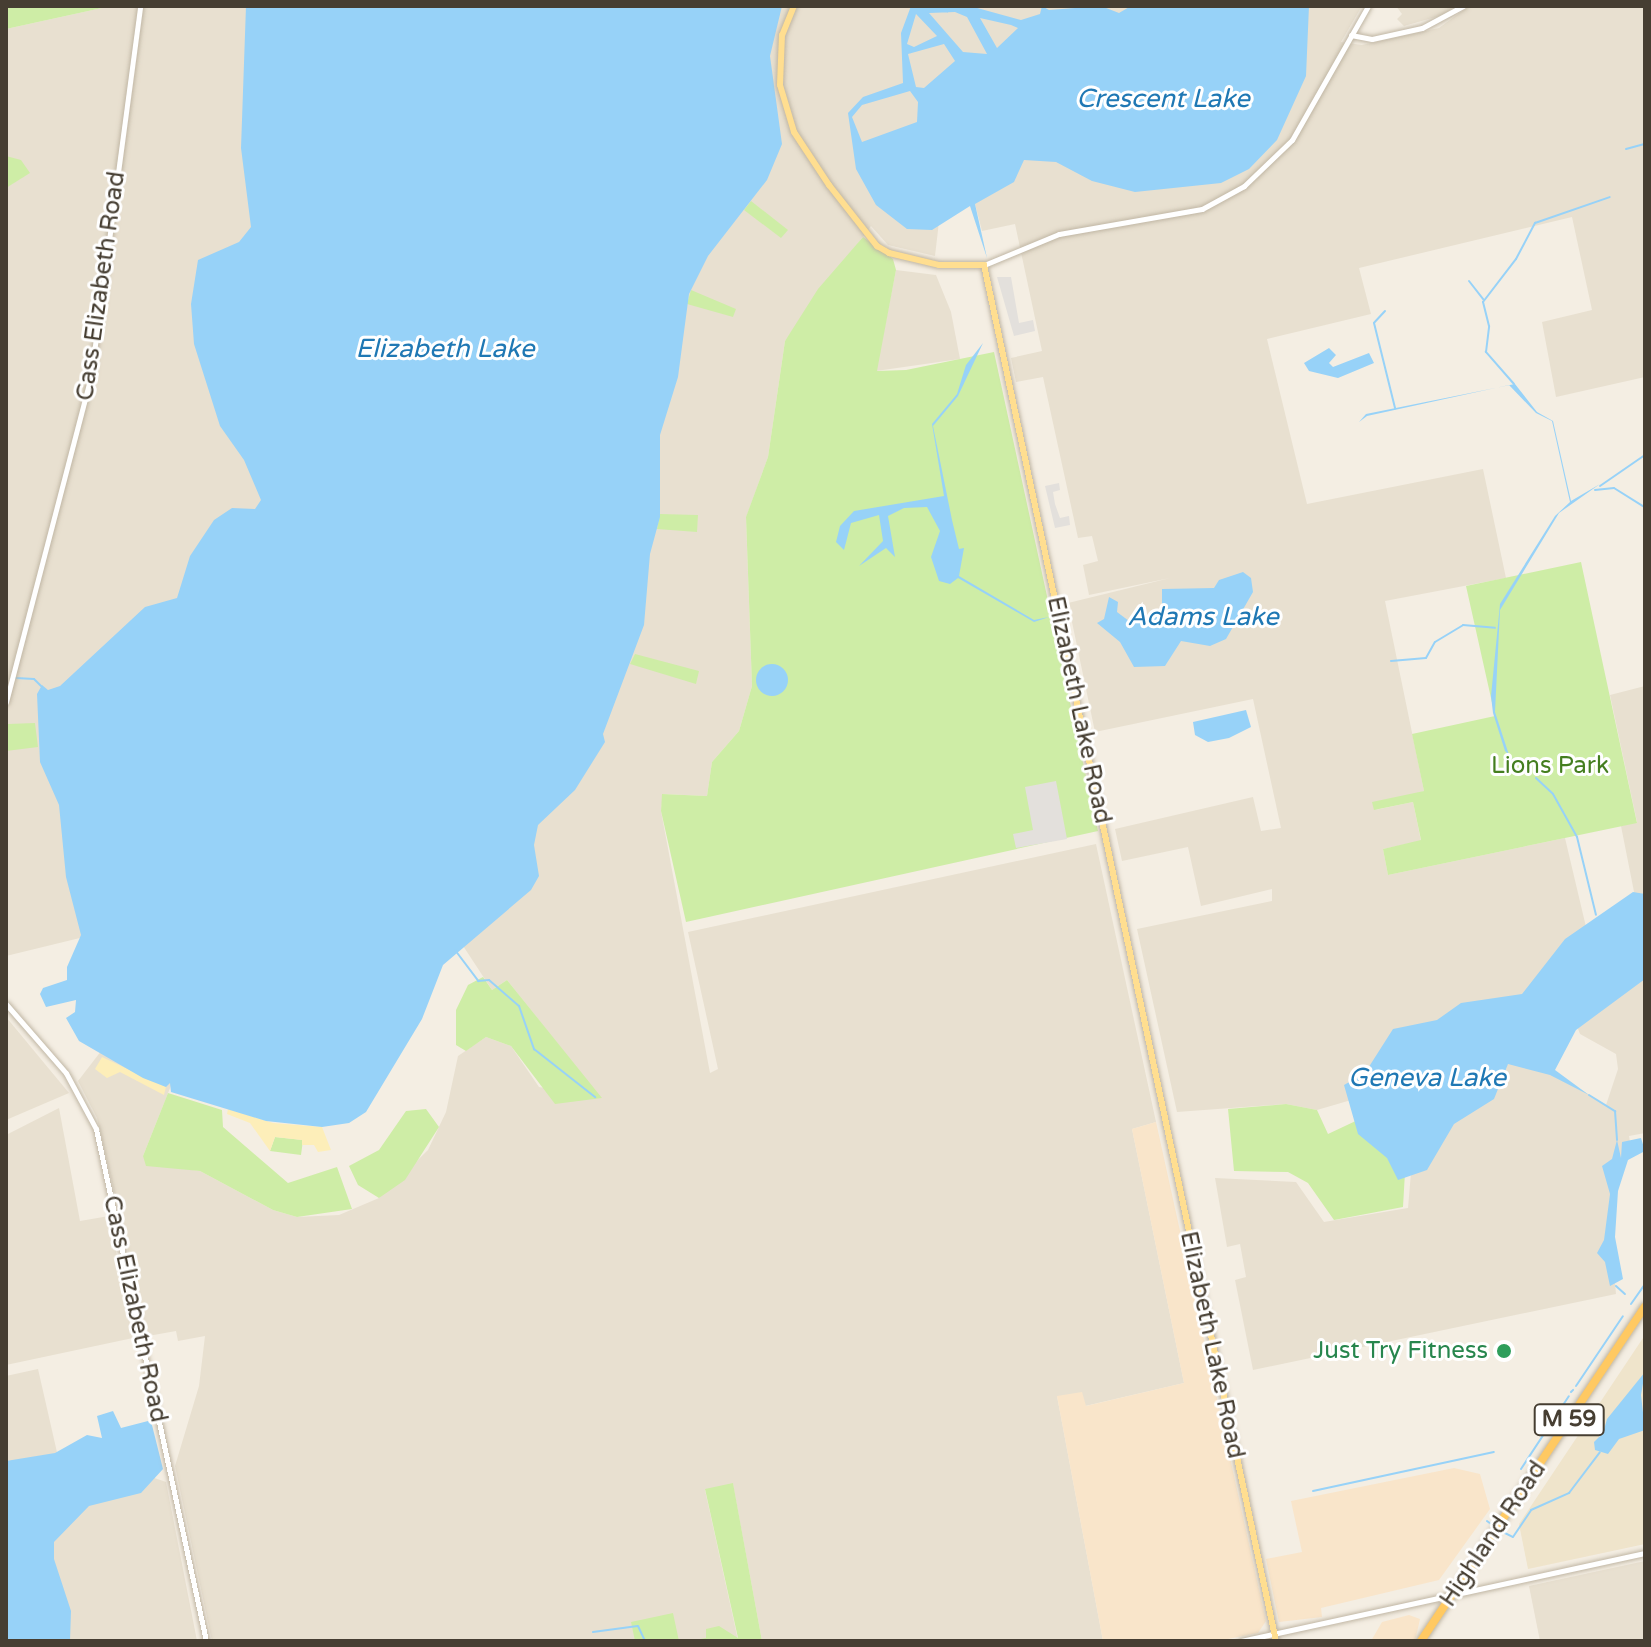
<!DOCTYPE html>
<style>
body{margin:0}
#map{position:relative;width:1651px;height:1647px;overflow:hidden;background:#f4eee3;font-family:"Varela Round",sans-serif}
div>[style]{position:absolute}
[style*='--x']{left:calc(var(--x)*1px);top:calc(var(--y)*1px);width:calc(var(--w)*1px);rotate:calc(var(--a)*1deg)}
.residential>*{inset:0;background:#e8e0d0}
.commercial>*{inset:0;background:#f9e5ca}
.education>*{inset:0;background:#efe4cb}
.green>*{inset:0;background:#ceeda6}
.sand>*{inset:0;background:#fdeeb9}
.parking>*{inset:0;background:#e3e0dc}
.water>*{inset:0;background:#97d2f8}
.round{border-radius:50%}
.stream>*{height:2px;margin:-1px;padding:0 1px;transform-origin:1px;border-radius:1px;background:#97d2f8}
.roads{filter:drop-shadow(0 0 2px #c0b6a4) drop-shadow(0 0 2px #c0b6a4)}
.minor>*{height:5px;margin:-2.5px;padding:0 2.5px;transform-origin:2.5px;border-radius:2.5px;background:#fff}
.major>*{height:6px;margin:-3px;padding:0 3px;transform-origin:3px;border-radius:3px;background:#ffde90}
.highway>*{height:8px;margin:-4px;padding:0 4px;transform-origin:4px;border-radius:4px;background:#ffc962}
.dots>*{width:22px;height:22px;translate:-50% -50%;box-sizing:border-box;border:4px solid #fff;border-radius:50%}
span{translate:-50% -50%;white-space:nowrap;text-align:center;line-height:1.15;-webkit-text-stroke:6px #fff;paint-order:stroke}
.shield-label span{padding:2px 6px;background:#fff;border:2px solid;border-radius:6px;-webkit-text-stroke-width:0}
.shield-label{font-size:22px;color:#463e32;font-weight:700}
.street-label{font-size:24px;color:#463e32}
.park-label{font-size:24px;color:#447e1f}
.leisure-label{font-size:24px;color:#27864d}
.right{translate:-100% -50%;text-align:right}
.water-label{font-size:26px;color:#1f78b4;font-style:italic}
.frame{position:absolute;inset:0;border:8px solid #463e32;pointer-events:none}
</style>
<div id="map">
<div class="residential">
<div style="clip-path:polygon(111px 6px,303px 6px,293px 585px,125px 927px,6px 956px,6px 29px)"></div>
<div style="clip-path:polygon(733px 6px,1182px 6px,940px 213px,935px 256px,888px 245px,871px 226px,785px 341px,768px 457px,746px 518px,752px 686px,739px 731px,712px 762px,707px 796px,663px 794px,661px 811px,710px 1073px,718px 1069px,688px 932px,1096px 844px,1156px 1122px,1132px 1129px,1184px 1383px,1085px 1406px,1057px 1396px,1103px 1641px,762px 1641px,733px 1484px,705px 1490px,738px 1640px,212px 1641px,175px 1466px,199px 1386px,205px 1336px,178px 1341px,176px 1331px,148px 1336px,97px 1118px,78px 1081px,105px 1046px,176px 1073px,143px 1156px,165px 1166px,200px 1171px,273px 1210px,297px 1217px,339px 1215px,379px 1198px,428px 1150px,446px 1112px,458px 1056px,486px 1037px,511px 1046px,539px 1087px,601px 1098px,507px 980px,492px 990px,433px 900px)"></div>
<div style="clip-path:polygon(1278px 6px,1362px 6px,1341px 42px,1362px 45px,1439px 28px,1469px 6px,1645px 6px,1645px 377px,1556px 397px,1542px 322px,1592px 310px,1572px 217px,1359px 268px,1371px 314px,1267px 339px,1307px 504px,1483px 469px,1506px 578px,1385px 601px,1424px 791px,1375px 810px,1413px 802px,1421px 841px,1383px 849px,1388px 875px,1565px 838px,1595px 965px,1358px 1098px,1317px 1110px,1286px 1104px,1177px 1112px,1137px 929px,1272px 901px,1272px 889px,1201px 906px,1188px 847px,1122px 861px,1115px 829px,1253px 797px,1261px 831px,1281px 828px,1253px 699px,1095px 732px,1068px 603px,1170px 578px,1089px 595px,1083px 565px,1098px 561px,1092px 536px,1078px 538px,1043px 377px,1016px 382px,1011px 358px,1042px 351px,1015px 224px,982px 231px,975px 204px,987px 123px)"></div>
<div style="clip-path:polygon(1396px 6px,1454px 6px,1446px 14px,1404px 26px,1397px 19px,1402px 14px)"></div>
<div style="clip-path:polygon(896px 270px,936px 275px,951px 312px,960px 359px,876px 371px)"></div>
<div style="clip-path:polygon(1645px 686px,1645px 923px,1638px 912px,1621px 826px,1637px 822px,1610px 695px)"></div>
<div style="clip-path:polygon(1645px 949px,1645px 1133px,1629px 1136px,1631px 1149px,1613px 1184px,1610px 1222px,1616px 1294px,1253px 1370px,1235px 1280px,1246px 1277px,1240px 1244px,1227px 1247px,1215px 1178px,1296px 1182px,1324px 1222px,1408px 1208px,1412px 1161px,1483px 1053px,1526px 1056px,1606px 1105px,1618px 1069px,1616px 1054px,1580px 1034px,1572px 1013px)"></div>
<div style="clip-path:polygon(6px 1017px,69px 1093px,6px 1120px)"></div>
<div style="clip-path:polygon(59px 1108px,80px 1221px,109px 1216px,133px 1338px,6px 1365px,6px 1135px)"></div>
<div style="clip-path:polygon(38px 1369px,61px 1470px,6px 1509px,6px 1376px)"></div>
<div style="clip-path:polygon(131px 1470px,166px 1482px,197px 1641px,48px 1641px,24px 1526px)"></div>
<div style="clip-path:polygon(1645px 1561px,1645px 1641px,1540px 1641px,1529px 1586px)"></div>
</div>
<div class="commercial">
<div style="clip-path:polygon(1156px 1122px,1266px 1621px,1258px 1633px,1218px 1641px,1103px 1641px,1057px 1396px,1082px 1392px,1086px 1406px,1184px 1383px,1132px 1129px)"></div>
<div style="clip-path:polygon(1454px 1468px,1480px 1474px,1490px 1509px,1439px 1580px,1321px 1608px,1322px 1617px,1279px 1622px,1266px 1559px,1302px 1552px,1291px 1501px)"></div>
<div style="clip-path:polygon(1409px 1615px,1420px 1619px,1415px 1641px,1371px 1641px,1382px 1622px)"></div>
</div>
<div class="education">
<div style="clip-path:polygon(1645px 1335px,1645px 1544px,1528px 1569px,1519px 1524px)"></div>
</div>
<div class="green">
<div style="clip-path:polygon(6px 6px,111px 6px,6px 29px)"></div>
<div style="clip-path:polygon(6px 156px,21px 160px,30px 173px,6px 188px)"></div>
<div style="clip-path:polygon(751px 201px,788px 230px,781px 238px,744px 210px)"></div>
<div style="clip-path:polygon(863px 237px,893px 259px,896px 270px,877px 371px,906px 370px,994px 352px,1098px 831px,686px 922px,661px 811px,662px 794px,707px 796px,712px 762px,739px 731px,752px 686px,746px 517px,768px 457px,785px 341px,818px 289px)"></div>
<div style="clip-path:polygon(691px 290px,736px 309px,733px 317px,687px 304px)"></div>
<div style="clip-path:polygon(660px 514px,698px 515px,697px 532px,657px 529px)"></div>
<div style="clip-path:polygon(1581px 562px,1637px 823px,1388px 875px,1383px 849px,1421px 840px,1413px 802px,1374px 810px,1372px 802px,1424px 791px,1412px 734px,1495px 716px,1466px 586px)"></div>
<div style="clip-path:polygon(635px 654px,699px 671px,696px 684px,630px 664px)"></div>
<div style="clip-path:polygon(35px 723px,38px 747px,6px 751px,8px 724px)"></div>
<div style="clip-path:polygon(483px 977px,492px 990px,507px 980px,602px 1098px,555px 1104px,511px 1046px,486px 1037px,466px 1051px,456px 1045px,456px 1010px,468px 985px)"></div>
<div style="clip-path:polygon(168px 1093px,222px 1110px,223px 1127px,288px 1183px,337px 1167px,352px 1209px,297px 1217px,273px 1210px,200px 1171px,146px 1166px,143px 1156px)"></div>
<div style="clip-path:polygon(1286px 1104px,1317px 1110px,1328px 1134px,1362px 1118px,1406px 1155px,1403px 1207px,1334px 1220px,1308px 1183px,1288px 1172px,1234px 1171px,1228px 1109px)"></div>
<div style="clip-path:polygon(426px 1109px,439px 1127px,405px 1180px,379px 1198px,358px 1185px,349px 1166px,379px 1150px,406px 1111px)"></div>
<div style="clip-path:polygon(275px 1137px,303px 1140px,301px 1155px,270px 1151px)"></div>
<div style="clip-path:polygon(733px 1483px,762px 1641px,689px 1641px,706px 1638px,706px 1629px,719px 1626px,738px 1638px,705px 1489px)"></div>
<div style="clip-path:polygon(673px 1613px,679px 1641px,635px 1641px,631px 1622px)"></div>
</div>
<div class="sand">
<div style="clip-path:polygon(102px 1057px,166px 1087px,164px 1095px,120px 1072px,107px 1078px,95px 1069px)"></div>
<div style="clip-path:polygon(228px 1109px,273px 1123px,322px 1127px,331px 1150px,318px 1152px,314px 1145px,302px 1145px,302px 1140px,275px 1137px,270px 1151px,250px 1123px,227px 1114px)"></div>
</div>
<div class="parking">
<div style="clip-path:polygon(997px 277px,1011px 277px,1019px 323px,1033px 320px,1035px 331px,1014px 336px)"></div>
<div style="clip-path:polygon(1059px 483px,1060px 490px,1053px 492px,1055px 504px,1060px 518px,1069px 516px,1070px 525px,1055px 528px,1045px 486px)"></div>
<div style="clip-path:polygon(1056px 781px,1067px 839px,1016px 848px,1013px 834px,1033px 830px,1025px 787px)"></div>
</div>
<div class="water">
<div style="clip-path:polygon(246px 6px,782px 6px,770px 56px,782px 144px,767px 180px,708px 256px,689px 294px,678px 377px,660px 435px,660px 517px,650px 554px,644px 625px,603px 734px,605px 742px,575px 790px,538px 825px,534px 845px,539px 876px,531px 890px,443px 965px,422px 1019px,366px 1112px,349px 1123px,322px 1127px,266px 1121px,171px 1092px,170px 1083px,166px 1087px,143px 1078px,79px 1041px,66px 1018px,75px 1012px,76px 1000px,46px 1007px,40px 994px,43px 988px,67px 980px,67px 967px,81px 935px,66px 877px,59px 805px,40px 762px,37px 694px,42px 685px,48px 690px,60px 686px,145px 607px,177px 598px,190px 556px,214px 520px,232px 508px,255px 509px,261px 500px,244px 460px,220px 426px,194px 344px,191px 304px,198px 260px,239px 242px,251px 227px,241px 148px)"></div>
<div style="clip-path:polygon(evenodd,911px 6px,970px 6px,1021px 20px,1040px 14px,1042px 6px,1049px 10px,1101px 6px,1119px 13px,1131px 6px,1309px 6px,1306px 76px,1277px 140px,1249px 169px,1221px 183px,1135px 192px,1092px 181px,1056px 162px,1024px 160px,1014px 182px,975px 204px,987px 258px,970px 206px,932px 230px,907px 229px,876px 205px,856px 169px,848px 113px,863px 97px,903px 83px,901px 33px,911px 6px,955px 12px,967px 17px,987px 54px,963px 52px,929px 13px,955px 12px,911px 6px,916px 14px,937px 36px,914px 47px,907px 44px,916px 14px,911px 6px,980px 18px,1011px 25px,1018px 28px,997px 48px,980px 18px,911px 6px,944px 44px,955px 61px,924px 88px,916px 87px,908px 54px,944px 44px,911px 6px,910px 91px,918px 102px,917px 122px,862px 142px,852px 117px,862px 105px,910px 91px)"></div>
<div style="clip-path:polygon(983px 343px,958px 396px,933px 426px,952px 520px,959px 549px,964px 548px,959px 576px,1034px 620px,1049px 617px,1034px 622px,958px 578px,950px 584px,939px 581px,931px 557px,940px 531px,927px 507px,904px 508px,888px 516px,895px 557px,886px 548px,859px 566px,883px 541px,879px 515px,851px 523px,844px 550px,836px 542px,840px 526px,854px 511px,944px 496px,932px 424px,957px 394px,966px 365px)"></div>
<div style="clip-path:polygon(1329px 348px,1336px 355px,1329px 363px,1333px 367px,1369px 353px,1374px 363px,1338px 378px,1309px 371px,1304px 363px)"></div>
<div style="clip-path:polygon(1515px 384px,1537px 412px,1553px 421px,1571px 501px,1600px 484px,1559px 513px,1500px 610px,1495px 712px,1509px 755px,1536px 779px,1505px 751px,1493px 713px,1491px 696px,1500px 604px,1555px 516px,1570px 502px,1552px 421px,1536px 413px,1509px 385px,1367px 416px,1359px 422px,1366px 414px)"></div>
<div style="clip-path:polygon(1243px 572px,1251px 578px,1253px 592px,1226px 639px,1210px 646px,1181px 641px,1165px 666px,1134px 667px,1120px 642px,1097px 623px,1104px 619px,1109px 597px,1118px 602px,1117px 612px,1129px 621px,1146px 622px,1162px 614px,1162px 589px,1214px 588px,1219px 580px)"></div>
<div class="round" style="left:756px;top:664px;width:32px;height:32px"></div>
<div style="clip-path:polygon(1246px 710px,1251px 727px,1229px 738px,1208px 742px,1195px 735px,1193px 722px)"></div>
<div style="clip-path:polygon(1633px 892px,1645px 894px,1645px 979px,1576px 1030px,1555px 1070px,1589px 1095px,1550px 1075px,1508px 1064px,1494px 1099px,1454px 1124px,1427px 1170px,1398px 1180px,1387px 1158px,1358px 1134px,1344px 1085px,1365px 1073px,1393px 1029px,1437px 1020px,1461px 1003px,1522px 994px,1565px 939px)"></div>
<div style="clip-path:polygon(1641px 1138px,1645px 1151px,1628px 1160px,1618px 1191px,1615px 1237px,1623px 1279px,1610px 1286px,1605px 1262px,1597px 1253px,1604px 1240px,1610px 1194px,1602px 1166px,1612px 1159px,1617px 1140px,1621px 1158px,1622px 1142px)"></div>
<div style="clip-path:polygon(1645px 1372px,1641px 1395px,1645px 1430px,1619px 1439px,1608px 1454px,1595px 1450px,1594px 1442px,1603px 1433px,1607px 1419px)"></div>
<div style="clip-path:polygon(113px 1411px,121px 1428px,148px 1421px,152px 1425px,163px 1469px,141px 1493px,89px 1506px,54px 1542px,54px 1559px,71px 1611px,70px 1641px,6px 1641px,6px 1461px,55px 1453px,87px 1435px,102px 1438px,97px 1416px)"></div>
</div>
<div class="stream">
<div style="--x:1626;--y:149;--w:20;--a:-15"></div>
<div style="--x:1469;--y:281;--w:23;--a:52"></div>
<div style="--x:1385;--y:311;--w:16;--a:133"></div>
<div style="--x:1374;--y:323;--w:88;--a:76.1"></div>
<div style="--x:1514;--y:384;--w:43;--a:-131.2"></div>
<div style="--x:1486;--y:352;--w:26;--a:-83"></div>
<div style="--x:1489;--y:326;--w:25;--a:-104"></div>
<div style="--x:1483;--y:302;--w:54;--a:-52.5"></div>
<div style="--x:1516;--y:259;--w:41;--a:-62.2"></div>
<div style="--x:1535;--y:223;--w:79;--a:-19.1"></div>
<div style="--x:1600;--y:486;--w:55;--a:-34.6"></div>
<div style="--x:1595;--y:490;--w:19;--a:-6"></div>
<div style="--x:1614;--y:488;--w:36;--a:32"></div>
<div style="--x:1391;--y:661;--w:35;--a:-5"></div>
<div style="--x:1426;--y:658;--w:18;--a:-61"></div>
<div style="--x:1435;--y:642;--w:33;--a:-31"></div>
<div style="--x:1463;--y:625;--w:32;--a:5"></div>
<div style="--x:16;--y:678;--w:18;--a:3"></div>
<div style="--x:34;--y:679;--w:10;--a:45"></div>
<div style="--x:1536;--y:778;--w:23;--a:43"></div>
<div style="--x:1553;--y:794;--w:49;--a:60.8"></div>
<div style="--x:1577;--y:837;--w:80;--a:76.3"></div>
<div style="--x:455;--y:950;--w:39;--a:53"></div>
<div style="--x:478;--y:981;--w:11;--a:-5"></div>
<div style="--x:489;--y:980;--w:40;--a:41"></div>
<div style="--x:519;--y:1006;--w:46;--a:70.8"></div>
<div style="--x:534;--y:1049;--w:78;--a:38.2"></div>
<div style="--x:1589;--y:1095;--w:31;--a:32"></div>
<div style="--x:1615;--y:1111;--w:29;--a:86"></div>
<div style="--x:1616;--y:1286;--w:12;--a:42"></div>
<div style="--x:1631;--y:1304;--w:24;--a:-55"></div>
<div style="--x:1576;--y:1386;--w:84;--a:-56.1"></div>
<div style="--x:1571;--y:1392;--w:3;--a:-45"></div>
<div style="--x:1521;--y:1469;--w:87;--a:-56.7"></div>
<div style="--x:1313;--y:1491;--w:185;--a:-12.2"></div>
<div style="--x:1487;--y:1521;--w:10;--a:37"></div>
<div style="--x:1501;--y:1531;--w:13;--a:27"></div>
<div style="--x:1513;--y:1537;--w:32;--a:-56"></div>
<div style="--x:1531;--y:1510;--w:42;--a:-24.1"></div>
<div style="--x:1569;--y:1493;--w:51;--a:-52.9"></div>
<div style="--x:593;--y:1632;--w:45;--a:-7.6"></div>
<div style="--x:638;--y:1626;--w:17;--a:65"></div>
<div style="--x:707;--y:1641;--w:27;--a:0"></div>
</div>
<div class="roads">
<div class="minor">
<div style="--x:1351;--y:35;--w:21;--a:11"></div>
<div style="--x:1372;--y:39;--w:51;--a:-12.4"></div>
<div style="--x:1422;--y:28;--w:47;--a:-28.2"></div>
<div style="--x:984;--y:265;--w:81;--a:-22.5"></div>
<div style="--x:1059;--y:234;--w:145;--a:-9.9"></div>
<div style="--x:1202;--y:209;--w:48;--a:-28.7"></div>
<div style="--x:1244;--y:186;--w:66;--a:-43.8"></div>
<div style="--x:1292;--y:140;--w:154;--a:-60.4"></div>
<div style="--x:6;--y:702;--w:338;--a:-75.4"></div>
<div style="--x:91;--y:375;--w:372;--a:-82.4"></div>
<div style="--x:6;--y:1004;--w:91;--a:49"></div>
<div style="--x:66;--y:1073;--w:64;--a:61.8"></div>
<div style="--x:96;--y:1129;--w:524;--a:77.87"></div>
<div style="--x:1241;--y:1641;--w:413;--a:-12.3"></div>
</div>
<div class="major">
<div style="--x:794;--y:6;--w:31;--a:112"></div>
<div style="--x:782;--y:35;--w:50;--a:92.3"></div>
<div style="--x:780;--y:85;--w:49;--a:73.4"></div>
<div style="--x:794;--y:132;--w:64;--a:56.6"></div>
<div style="--x:829;--y:185;--w:78;--a:51.8"></div>
<div style="--x:877;--y:246;--w:14;--a:30"></div>
<div style="--x:889;--y:253;--w:51;--a:13.5"></div>
<div style="--x:939;--y:265;--w:45;--a:0"></div>
<div style="--x:984;--y:265;--w:1407;--a:78.02"></div>
</div>
<div class="highway">
<div style="--x:1421;--y:1641;--w:402;--a:-56.2"></div>
</div>
</div>
<div class="dots">
<div style="left:1504px;top:1351px;background:#2e9e5b"></div>
</div>
<div class="shield-label">
<span style="left:1569px;top:1420px">M 59</span>
</div>
<div class="street-label">
<span style="left:101px;top:286px;rotate:-82deg">Cass Elizabeth Road</span>
<span style="left:1079px;top:710px;rotate:78deg">Elizabeth Lake Road</span>
<span style="left:135px;top:1309px;rotate:78deg">Cass Elizabeth Road</span>
<span style="left:1212px;top:1345px;rotate:78deg">Elizabeth Lake Road</span>
<span style="left:1493px;top:1534px;rotate:-56deg">Highland Road</span>
</div>
<div class="park-label">
<span style="left:1550px;top:766px">Lions Park</span>
</div>
<div class="leisure-label">
<span class="right" style="left:1488px;top:1351px">Just Try Fitness</span>
</div>
<div class="water-label">
<span style="left:1163px;top:99px">Crescent Lake</span>
<span style="left:445px;top:349px">Elizabeth Lake</span>
<span style="left:1203px;top:617px">Adams Lake</span>
<span style="left:1427px;top:1078px">Geneva Lake</span>
</div>
<div class="frame"></div>
</div>
